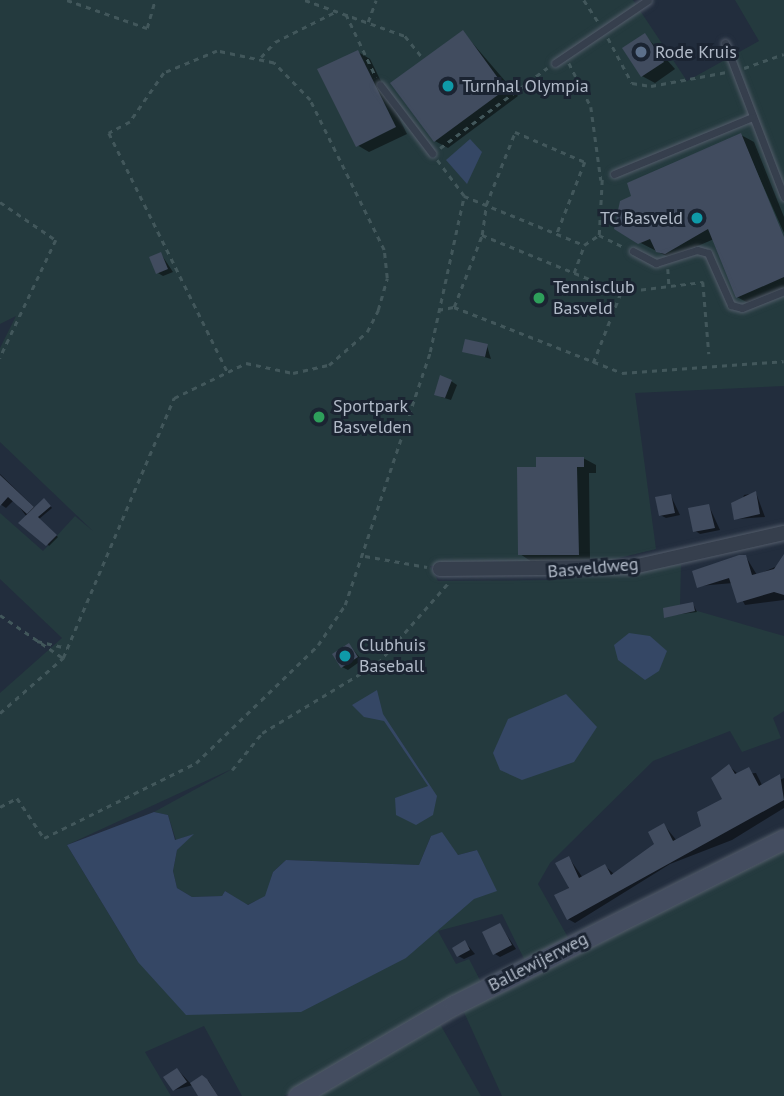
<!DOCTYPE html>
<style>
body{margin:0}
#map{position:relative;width:784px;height:1096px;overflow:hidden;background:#222d3d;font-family:"PT Sans",sans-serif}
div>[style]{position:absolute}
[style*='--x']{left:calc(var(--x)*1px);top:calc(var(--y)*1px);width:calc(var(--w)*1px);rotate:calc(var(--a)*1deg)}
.green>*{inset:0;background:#243a3e}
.water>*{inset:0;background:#354765}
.shadow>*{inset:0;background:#0007}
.building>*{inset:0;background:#414c5f}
.path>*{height:2.5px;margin-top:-1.25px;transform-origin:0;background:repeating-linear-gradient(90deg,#42575b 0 5px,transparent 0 10px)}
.roads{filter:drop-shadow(0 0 2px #545d6b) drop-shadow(0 0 2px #545d6b)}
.lane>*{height:7px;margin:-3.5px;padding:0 3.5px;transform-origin:3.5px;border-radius:3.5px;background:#363f4d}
.street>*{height:14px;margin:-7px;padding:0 7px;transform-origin:7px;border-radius:7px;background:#363f4d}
.secondary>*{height:19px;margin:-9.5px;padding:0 9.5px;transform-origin:9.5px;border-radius:9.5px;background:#444d60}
.dots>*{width:19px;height:19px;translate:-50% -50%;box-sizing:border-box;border:4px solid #1b2432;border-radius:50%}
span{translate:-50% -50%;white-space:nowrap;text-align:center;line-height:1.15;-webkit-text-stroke:6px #1b2432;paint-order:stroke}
.poi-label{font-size:18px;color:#b1bac8}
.left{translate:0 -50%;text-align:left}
.right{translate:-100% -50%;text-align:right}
.street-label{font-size:18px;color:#b1bac8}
</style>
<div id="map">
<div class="green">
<div style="clip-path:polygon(evenodd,0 0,633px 0,687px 81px,759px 41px,735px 0,784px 0,784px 386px,635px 393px,656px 549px,611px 560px,430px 566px,438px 581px,554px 580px,681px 564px,680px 606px,784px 636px,784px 711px,773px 718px,781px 738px,742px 752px,730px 731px,653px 761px,550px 863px,538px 884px,570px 941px,526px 963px,502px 914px,438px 931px,456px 964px,469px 959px,482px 984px,284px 1096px,242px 1096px,204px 1026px,145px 1052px,171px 1096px,0 1096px,0 693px,62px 638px,0 579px,0 513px,43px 551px,75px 516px,93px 531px,0 442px,0 348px,16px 316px,0 324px,0 0,234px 768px,154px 812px,168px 815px,176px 840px,192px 835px,177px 850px,173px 871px,177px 888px,192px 897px,222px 896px,225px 891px,247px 905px,266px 896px,273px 872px,286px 860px,419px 865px,431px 836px,458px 855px,477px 850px,488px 879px,406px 958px,138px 962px,67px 845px,234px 768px)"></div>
<div style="clip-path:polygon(784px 848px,784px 1096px,502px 1096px,463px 1010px)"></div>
<div style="clip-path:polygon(440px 1024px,481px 1096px,308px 1096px)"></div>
</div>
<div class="water">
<div style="clip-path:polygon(470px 139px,482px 152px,467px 184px,446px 160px)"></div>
<div style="clip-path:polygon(629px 633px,650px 636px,667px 651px,659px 671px,645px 680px,618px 660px,614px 645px)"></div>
<div style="clip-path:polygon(377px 690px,383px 714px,437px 796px,433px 815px,416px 825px,396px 815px,395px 798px,428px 786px,384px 721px,364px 717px,352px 705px)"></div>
<div style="clip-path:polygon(566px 694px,597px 727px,574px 762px,522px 780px,500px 770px,493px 753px,508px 719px)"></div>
<div style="clip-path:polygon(154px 812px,168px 815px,175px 840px,194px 834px,177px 850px,173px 871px,177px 888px,192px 897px,222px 896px,225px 891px,248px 905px,265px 896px,273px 872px,286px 860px,419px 865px,431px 836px,442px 832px,458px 855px,477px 850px,497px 891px,474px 899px,406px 958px,301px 1012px,186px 1015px,138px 962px,67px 845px)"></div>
</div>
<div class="shadow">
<div style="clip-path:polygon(463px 32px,518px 96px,448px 148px,435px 141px)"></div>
<div style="clip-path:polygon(645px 35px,675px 69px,655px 83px,642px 76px)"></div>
<div style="clip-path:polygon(358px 52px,370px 59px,407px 134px,369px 152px,357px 145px)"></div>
<div style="clip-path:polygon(741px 135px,754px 142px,784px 217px,784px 233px,744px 143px,784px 242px,784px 289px,750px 304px,737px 297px,714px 239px,670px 258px,639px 242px)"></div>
<div style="clip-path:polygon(161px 254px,173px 272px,163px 276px,158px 273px)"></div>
<div style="clip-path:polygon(487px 346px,491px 359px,464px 351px)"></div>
<div style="clip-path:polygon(451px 381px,457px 385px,451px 400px,441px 397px)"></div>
<div style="clip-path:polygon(583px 458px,596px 465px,596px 473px,589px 473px,590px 561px,532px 562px,520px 554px,538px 469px)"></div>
<div style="clip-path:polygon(0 474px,36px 509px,47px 502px,52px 508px,39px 519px,58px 537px,49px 546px,14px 500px,6px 508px,0 504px)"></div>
<div style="clip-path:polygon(756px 493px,765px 517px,736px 519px,744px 495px)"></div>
<div style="clip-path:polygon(671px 496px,680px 515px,666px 518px,660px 515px)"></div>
<div style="clip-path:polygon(709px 506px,720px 530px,700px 534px,694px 530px)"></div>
<div style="clip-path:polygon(746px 557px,757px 575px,784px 563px,784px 600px,745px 605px,733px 583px,699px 586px)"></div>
<div style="clip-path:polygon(693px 604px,697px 612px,666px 616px)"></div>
<div style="clip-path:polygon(349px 645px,362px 660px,348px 670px,342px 667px)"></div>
<div style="clip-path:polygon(729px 766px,738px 774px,756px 773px,763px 787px,784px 778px,784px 808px,732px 840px,670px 864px,575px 923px,568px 919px,569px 858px,583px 878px,605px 866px,614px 874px,656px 844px,664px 825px,677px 841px,704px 827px,724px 800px)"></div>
<div style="clip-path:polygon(500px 925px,516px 949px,500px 957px,495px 954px)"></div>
<div style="clip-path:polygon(465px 942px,475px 954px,464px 959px,458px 956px)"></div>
<div style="clip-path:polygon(178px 1070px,191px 1084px,208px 1080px,218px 1096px,200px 1096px,193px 1085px,174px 1090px)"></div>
</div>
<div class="building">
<div style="clip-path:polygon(463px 30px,506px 89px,434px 142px,390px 83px)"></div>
<div style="clip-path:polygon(645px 33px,664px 62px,641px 77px,622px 48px)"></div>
<div style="clip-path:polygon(358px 50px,396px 127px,356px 147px,317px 69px)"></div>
<div style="clip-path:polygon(741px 133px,784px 237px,784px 277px,736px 298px,708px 229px,665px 254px,656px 252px,650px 239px,638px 244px,614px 229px,620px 201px,631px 196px,627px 183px)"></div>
<div style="clip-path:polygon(161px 252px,168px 269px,156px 274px,149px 257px)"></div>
<div style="clip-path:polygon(465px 339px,488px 344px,485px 357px,462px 352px)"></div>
<div style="clip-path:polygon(440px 375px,452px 380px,445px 398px,434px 395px)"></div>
<div style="clip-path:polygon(536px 457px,584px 457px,584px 467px,577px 467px,579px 555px,518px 555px,517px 467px,536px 467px)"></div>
<div style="clip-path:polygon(0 475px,34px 507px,27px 514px,8px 497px,0 506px)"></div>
<div style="clip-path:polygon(756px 491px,760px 514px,734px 520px,731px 503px)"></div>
<div style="clip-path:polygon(671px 494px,675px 513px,659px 516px,655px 497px)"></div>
<div style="clip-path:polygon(44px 498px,51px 506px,38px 517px,57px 535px,46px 546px,18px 523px)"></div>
<div style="clip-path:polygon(709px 504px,715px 528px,693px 532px,688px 508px)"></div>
<div style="clip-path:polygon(784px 554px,784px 595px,774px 592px,737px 603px,729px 578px,697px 588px,692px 571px,739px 555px,746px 555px,752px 575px,774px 569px)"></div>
<div style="clip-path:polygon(693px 602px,695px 611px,664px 618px,663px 608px)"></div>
<div style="clip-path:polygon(349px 643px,358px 657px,341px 668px,332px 654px)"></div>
<div style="clip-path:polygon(729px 764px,735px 774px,749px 767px,759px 786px,780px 774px,784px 800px,567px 920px,554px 895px,569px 888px,555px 863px,569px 856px,579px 878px,605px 864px,611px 875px,654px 844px,648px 832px,664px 823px,673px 841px,701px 826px,697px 812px,722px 799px,711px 778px)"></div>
<div style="clip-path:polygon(500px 923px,512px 945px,493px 955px,482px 932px)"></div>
<div style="clip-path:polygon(465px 940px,470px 950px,457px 957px,452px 948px)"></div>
<div style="clip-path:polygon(177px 1068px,187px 1082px,173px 1091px,163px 1077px)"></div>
<div style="clip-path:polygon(202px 1075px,207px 1079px,218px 1096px,198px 1096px,190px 1083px)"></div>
</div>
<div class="path">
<div style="--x:67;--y:0;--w:85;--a:19.3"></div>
<div style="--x:147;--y:28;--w:29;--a:-74"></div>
<div style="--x:305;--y:0;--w:106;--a:19.8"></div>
<div style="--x:405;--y:36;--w:27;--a:51"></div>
<div style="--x:584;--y:0;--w:27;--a:57"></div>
<div style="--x:346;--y:14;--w:70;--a:64.5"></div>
<div style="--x:368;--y:22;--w:23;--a:-70"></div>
<div style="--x:608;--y:38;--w:51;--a:61.9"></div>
<div style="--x:632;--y:83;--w:19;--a:9"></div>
<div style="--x:651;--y:86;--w:77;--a:-10.4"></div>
<div style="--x:261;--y:57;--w:21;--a:-47"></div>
<div style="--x:275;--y:42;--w:67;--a:-26.6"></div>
<div style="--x:569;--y:63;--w:49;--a:63.4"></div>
<div style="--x:591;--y:107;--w:74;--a:82.2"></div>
<div style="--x:744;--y:68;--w:42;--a:-19.3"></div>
<div style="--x:440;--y:148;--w:134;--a:-36.8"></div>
<div style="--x:464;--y:196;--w:130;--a:22.2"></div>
<div style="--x:0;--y:202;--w:68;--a:34.2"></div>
<div style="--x:56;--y:240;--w:131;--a:115.4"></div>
<div style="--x:482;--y:235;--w:30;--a:-82"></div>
<div style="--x:486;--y:205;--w:79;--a:-68.3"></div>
<div style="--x:515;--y:132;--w:76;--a:23.2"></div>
<div style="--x:585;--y:162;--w:77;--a:111.3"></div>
<div style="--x:599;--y:235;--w:56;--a:-86.9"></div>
<div style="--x:599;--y:235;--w:28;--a:26"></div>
<div style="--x:668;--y:269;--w:15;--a:86"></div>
<div style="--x:574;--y:273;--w:30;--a:-70"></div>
<div style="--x:584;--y:245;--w:18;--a:-34"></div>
<div style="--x:454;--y:307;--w:77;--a:-68.7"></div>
<div style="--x:482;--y:235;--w:150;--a:22.3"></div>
<div style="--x:621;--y:292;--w:83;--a:-7"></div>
<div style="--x:703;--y:282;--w:72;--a:85.2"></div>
<div style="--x:438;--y:310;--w:16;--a:-11"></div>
<div style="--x:454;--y:307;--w:180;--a:21.4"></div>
<div style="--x:622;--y:373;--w:162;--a:-4.2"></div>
<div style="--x:593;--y:363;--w:76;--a:-68.5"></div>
<div style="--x:365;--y:556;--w:63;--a:10.1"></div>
<div style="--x:0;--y:615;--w:76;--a:34.3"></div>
<div style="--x:37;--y:641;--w:31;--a:13"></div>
<div style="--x:0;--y:713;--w:84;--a:-41.1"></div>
<div style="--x:63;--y:658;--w:283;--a:-66.9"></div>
<div style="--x:174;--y:398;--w:80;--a:-25.9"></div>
<div style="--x:246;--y:363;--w:48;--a:12"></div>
<div style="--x:293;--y:373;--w:37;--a:-13"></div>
<div style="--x:329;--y:365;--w:50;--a:-41"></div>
<div style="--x:367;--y:332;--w:25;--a:-63"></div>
<div style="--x:378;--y:310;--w:33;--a:-74"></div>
<div style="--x:387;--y:278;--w:28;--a:-96"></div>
<div style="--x:384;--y:250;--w:167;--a:-116.3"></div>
<div style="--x:310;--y:100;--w:52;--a:-134.2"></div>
<div style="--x:274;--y:63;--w:58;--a:-168.1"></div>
<div style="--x:217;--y:51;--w:57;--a:157.5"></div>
<div style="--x:164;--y:73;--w:60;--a:124.8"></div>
<div style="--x:130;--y:122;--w:24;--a:152"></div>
<div style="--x:109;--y:133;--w:266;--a:63.6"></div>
<div style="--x:232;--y:770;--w:48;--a:-51"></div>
<div style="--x:262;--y:733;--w:135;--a:-31.1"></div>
<div style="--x:378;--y:663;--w:108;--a:-48.8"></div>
<div style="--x:0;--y:807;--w:19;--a:-28"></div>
<div style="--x:17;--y:798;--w:48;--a:56"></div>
<div style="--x:44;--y:838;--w:169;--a:-26.3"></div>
<div style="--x:196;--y:763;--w:170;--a:-44"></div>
<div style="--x:318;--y:645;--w:48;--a:-56"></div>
<div style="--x:345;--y:605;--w:267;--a:-71.4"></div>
<div style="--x:430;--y:352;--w:160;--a:-77.7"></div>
<div style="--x:464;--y:196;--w:45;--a:-126.9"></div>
</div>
<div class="roads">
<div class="lane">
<div style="--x:725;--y:43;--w:165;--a:69"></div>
<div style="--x:555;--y:63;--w:112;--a:-34.1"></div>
<div style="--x:380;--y:85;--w:86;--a:52.6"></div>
<div style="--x:614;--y:174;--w:149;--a:-22.4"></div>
<div style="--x:633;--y:251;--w:26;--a:28"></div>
<div style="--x:656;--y:263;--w:43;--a:-17.6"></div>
<div style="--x:697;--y:250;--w:11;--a:15"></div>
<div style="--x:708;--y:253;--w:57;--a:66.1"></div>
<div style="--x:731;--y:305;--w:11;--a:15"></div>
<div style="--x:742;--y:308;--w:45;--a:-22"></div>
</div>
<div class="street">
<div style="--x:440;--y:569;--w:193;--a:-0.6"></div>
<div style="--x:633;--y:567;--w:155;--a:-12.7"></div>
</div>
<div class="secondary">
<div style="--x:298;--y:1096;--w:181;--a:-30.3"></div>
<div style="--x:454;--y:1005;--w:369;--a:-26.7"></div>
</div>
</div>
<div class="dots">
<div style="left:641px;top:52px;background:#5c6f8a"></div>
<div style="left:448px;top:86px;background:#0f9aa8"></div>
<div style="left:697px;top:218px;background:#0f9aa8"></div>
<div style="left:539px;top:298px;background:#2e9e5b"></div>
<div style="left:319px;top:417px;background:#2e9e5b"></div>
<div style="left:345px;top:656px;background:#0f9aa8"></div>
</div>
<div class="poi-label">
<span class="left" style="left:655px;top:52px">Rode Kruis</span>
<span class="left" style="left:462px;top:86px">Turnhal Olympia</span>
<span class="right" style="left:683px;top:218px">TC Basveld</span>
<span class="left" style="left:553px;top:298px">Tennisclub<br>Basveld</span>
<span class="left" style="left:333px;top:417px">Sportpark<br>Basvelden</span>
<span class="left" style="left:359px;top:656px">Clubhuis<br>Baseball</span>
</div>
<div class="street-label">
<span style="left:593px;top:568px;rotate:-5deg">Basveldweg</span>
<span style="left:538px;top:962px;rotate:-27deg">Ballewijerweg</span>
</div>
</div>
